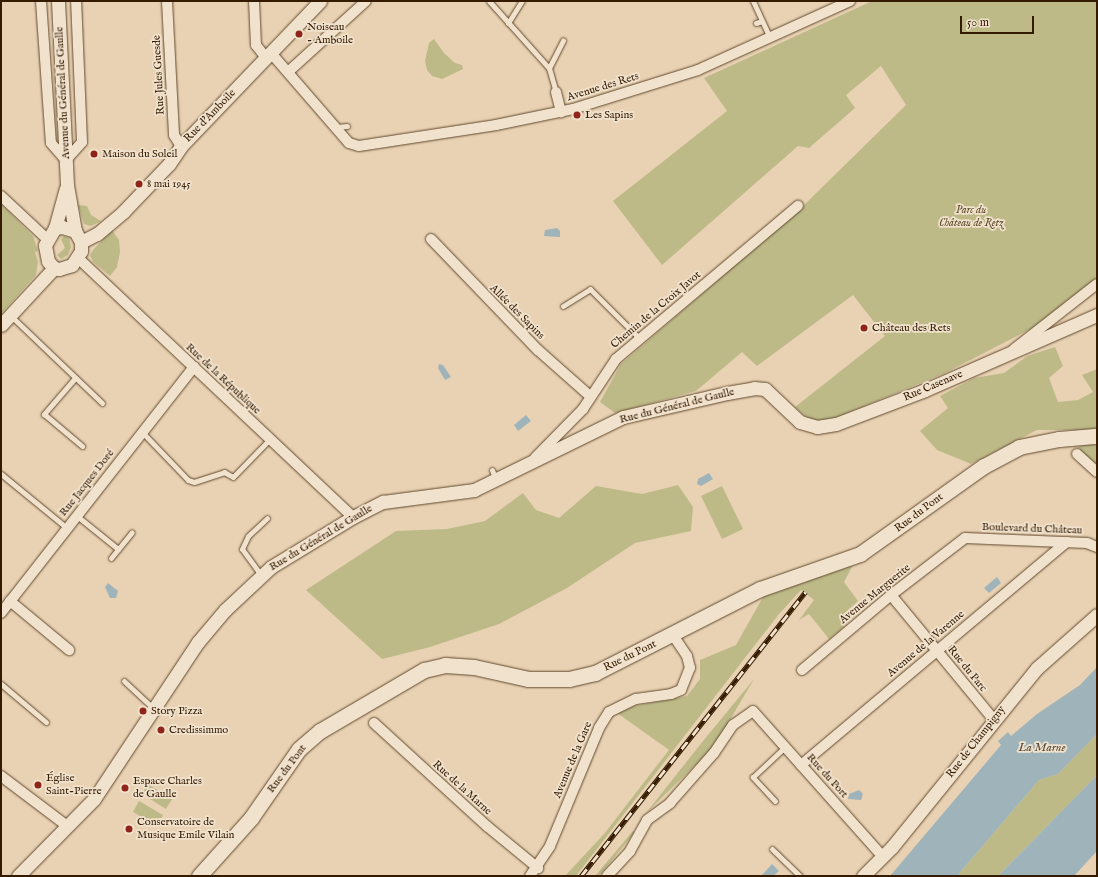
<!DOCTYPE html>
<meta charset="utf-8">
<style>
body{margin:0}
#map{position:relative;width:1098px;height:877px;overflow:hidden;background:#e9d2b3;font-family:"IM FELL English",serif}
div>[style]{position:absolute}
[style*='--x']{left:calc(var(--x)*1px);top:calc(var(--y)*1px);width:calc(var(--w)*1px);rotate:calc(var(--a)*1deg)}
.green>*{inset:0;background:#bdba88}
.water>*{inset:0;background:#9fb4ba}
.roads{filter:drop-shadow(0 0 1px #61492d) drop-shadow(0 0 1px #61492d)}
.service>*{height:5px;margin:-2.5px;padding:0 2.5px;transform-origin:2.5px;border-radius:2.5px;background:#f1e2ce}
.minor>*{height:10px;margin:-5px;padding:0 5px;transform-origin:5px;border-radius:5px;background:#f1e2ce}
.tertiary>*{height:13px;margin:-6.5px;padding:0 6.5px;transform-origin:6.5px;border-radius:6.5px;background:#f1e2ce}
.secondary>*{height:15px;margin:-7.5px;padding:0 7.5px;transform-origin:7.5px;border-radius:7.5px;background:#f1e2ce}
.rail>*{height:4.5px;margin-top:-2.25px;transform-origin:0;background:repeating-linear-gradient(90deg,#f1e2ce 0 9px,#341b00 0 18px);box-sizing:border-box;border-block:1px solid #341b00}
.dots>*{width:11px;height:11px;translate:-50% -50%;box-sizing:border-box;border:2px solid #f1e2ce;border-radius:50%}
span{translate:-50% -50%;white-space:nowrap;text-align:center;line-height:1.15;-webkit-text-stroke:3.5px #f1e2ce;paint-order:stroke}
.poi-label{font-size:11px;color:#341b00}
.left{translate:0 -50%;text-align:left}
.street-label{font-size:11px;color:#341b00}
.park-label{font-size:11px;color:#5d4b29;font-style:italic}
.water-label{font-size:12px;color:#544938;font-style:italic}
.frame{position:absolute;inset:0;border:2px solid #341b00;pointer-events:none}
.scale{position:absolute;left:960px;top:16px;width:74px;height:18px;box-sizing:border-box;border:2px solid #341b00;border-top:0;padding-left:5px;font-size:12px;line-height:14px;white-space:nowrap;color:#341b00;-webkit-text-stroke:3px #f1e2ce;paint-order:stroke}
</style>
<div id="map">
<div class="green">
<div style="clip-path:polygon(872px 1px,1097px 1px,1097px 286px,1044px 322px,945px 373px,830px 420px,811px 421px,795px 407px,885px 336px,853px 295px,757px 366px,742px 352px,696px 391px,615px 413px,600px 402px,621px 364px,802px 207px,906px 105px,881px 66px,846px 95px,855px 108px,809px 148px,798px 146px,662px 265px,613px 201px,727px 111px,704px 78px)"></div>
<div style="clip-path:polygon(434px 39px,444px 53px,455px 63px,462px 65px,463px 69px,442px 79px,432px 76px,427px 70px,425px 61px,429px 43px)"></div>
<div style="clip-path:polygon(1px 204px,33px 236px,38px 251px,35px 252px,38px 262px,36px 275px,1px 314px)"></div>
<div style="clip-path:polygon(78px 205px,87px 206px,91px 215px,101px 221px,91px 226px,84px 224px)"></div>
<div style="clip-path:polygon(112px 230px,119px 240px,120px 252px,117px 267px,110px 276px,93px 262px,90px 255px,93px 250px)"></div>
<div style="clip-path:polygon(64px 236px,69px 238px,71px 247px,68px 255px,61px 259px,57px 255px,65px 248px,61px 239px)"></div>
<div style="clip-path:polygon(1055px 347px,1063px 366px,1049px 378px,1058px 402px,1078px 400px,1093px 392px,1082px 375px,1097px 369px,1097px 430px,1037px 430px,971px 464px,937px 450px,920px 431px,948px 408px,940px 396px,974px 378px,1004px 373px,1027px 356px)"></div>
<div style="clip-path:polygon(1086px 443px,1097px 445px,1097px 468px,1078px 447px)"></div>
<div style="clip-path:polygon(678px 485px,693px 507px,691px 531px,635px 543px,567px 588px,499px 624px,430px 647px,382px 659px,306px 590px,396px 531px,447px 529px,485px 521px,523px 493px,536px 510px,559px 518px,596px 486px,642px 494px)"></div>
<div style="clip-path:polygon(722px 486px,743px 529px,722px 539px,701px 496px)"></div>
<div style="clip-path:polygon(853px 565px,844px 582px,858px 601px,839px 618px,844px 627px,829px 639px,809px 614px,799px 620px,814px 600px,801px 590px,779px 614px,576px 876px,565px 876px,604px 834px,669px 750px,613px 710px,687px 696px,700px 679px,700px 660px,736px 645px,763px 597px)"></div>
<div style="clip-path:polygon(754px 679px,714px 747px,646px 813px,703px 741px)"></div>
<div style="clip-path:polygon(1097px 734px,1097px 775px,998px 876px,957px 876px,1039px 780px,1058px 774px)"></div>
<div style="clip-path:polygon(148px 784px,172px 799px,166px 809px,142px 794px)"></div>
<div style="clip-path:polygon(139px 801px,163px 815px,157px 826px,133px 812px)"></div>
<div style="clip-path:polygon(633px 831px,635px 832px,599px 876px,595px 876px)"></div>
</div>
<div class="water">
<div style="clip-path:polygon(557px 228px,560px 231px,560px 237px,544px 236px,545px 230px)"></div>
<div style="clip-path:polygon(439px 364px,443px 365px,451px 377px,445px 380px,438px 368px)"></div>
<div style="clip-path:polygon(526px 415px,531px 421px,518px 431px,514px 425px)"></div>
<div style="clip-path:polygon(709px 473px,713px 479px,701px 486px,697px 484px,698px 479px)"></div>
<div style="clip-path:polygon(997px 577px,1001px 583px,989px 593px,984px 588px)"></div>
<div style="clip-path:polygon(108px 583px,118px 591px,116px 598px,110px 598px,105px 587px)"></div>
<div style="clip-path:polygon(1097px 667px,1097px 734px,1058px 774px,1039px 780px,957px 876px,890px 876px,1001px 745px,998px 741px,1008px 732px,1011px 736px,1037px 714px,1080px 685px)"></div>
<div style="clip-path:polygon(1097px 775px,1097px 851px,1074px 876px,998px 876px)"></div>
<div style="clip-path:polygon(859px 790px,863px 794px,861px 800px,848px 799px,849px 794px)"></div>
<div style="clip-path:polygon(772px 864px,779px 871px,773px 876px,761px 876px)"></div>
</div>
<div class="roads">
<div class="service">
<div style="--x:489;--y:1;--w:90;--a:48.2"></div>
<div style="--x:549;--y:68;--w:25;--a:74"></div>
<div style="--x:753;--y:1;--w:41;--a:65.3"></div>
<div style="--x:508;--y:23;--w:26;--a:-58"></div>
<div style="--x:756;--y:23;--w:6;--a:-18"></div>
<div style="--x:549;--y:68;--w:31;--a:-63"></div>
<div style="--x:336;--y:127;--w:11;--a:-5"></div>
<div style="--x:563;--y:306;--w:32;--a:-32"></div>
<div style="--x:590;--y:289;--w:71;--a:45"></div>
<div style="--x:11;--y:316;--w:126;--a:43.7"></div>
<div style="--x:75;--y:378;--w:48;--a:130.7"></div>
<div style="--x:44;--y:414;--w:50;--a:40.1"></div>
<div style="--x:142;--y:432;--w:66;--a:46.2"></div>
<div style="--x:188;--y:480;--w:6;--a:18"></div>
<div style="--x:194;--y:482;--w:32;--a:-18"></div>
<div style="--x:224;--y:472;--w:10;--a:29"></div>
<div style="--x:233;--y:477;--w:53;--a:-45.8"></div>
<div style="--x:492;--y:470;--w:11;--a:68"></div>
<div style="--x:1;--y:474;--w:85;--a:39.3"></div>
<div style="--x:77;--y:516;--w:53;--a:38.8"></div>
<div style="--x:111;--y:558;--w:33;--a:-51"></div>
<div style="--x:261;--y:575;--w:32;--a:-126"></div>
<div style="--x:242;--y:549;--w:14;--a:-65"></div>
<div style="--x:248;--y:536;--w:26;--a:-43"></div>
<div style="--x:124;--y:681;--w:40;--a:43"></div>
<div style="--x:1;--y:684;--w:59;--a:40.2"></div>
<div style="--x:775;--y:801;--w:33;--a:-133"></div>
<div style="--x:753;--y:777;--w:44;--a:-43.2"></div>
<div style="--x:772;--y:849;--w:39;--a:44"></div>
</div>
<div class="minor">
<div style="--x:41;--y:1;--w:142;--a:86"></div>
<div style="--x:51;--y:143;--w:23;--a:49"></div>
<div style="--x:66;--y:160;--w:24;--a:-48"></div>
<div style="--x:82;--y:142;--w:141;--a:-92.4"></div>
<div style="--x:167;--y:1;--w:134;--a:87"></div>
<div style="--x:174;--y:135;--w:13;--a:58"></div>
<div style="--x:254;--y:1;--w:44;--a:87.4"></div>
<div style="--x:256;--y:45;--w:16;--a:52"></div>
<div style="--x:271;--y:53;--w:119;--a:49.1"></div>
<div style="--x:349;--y:143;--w:10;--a:17"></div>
<div style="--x:359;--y:146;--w:139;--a:-8.7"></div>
<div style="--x:496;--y:125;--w:79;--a:-11.7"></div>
<div style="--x:573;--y:109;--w:131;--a:-17.3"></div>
<div style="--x:698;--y:70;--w:167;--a:-24.4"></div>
<div style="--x:288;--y:72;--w:105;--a:-42.3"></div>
<div style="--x:556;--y:92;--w:21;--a:76"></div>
<div style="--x:1;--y:196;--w:63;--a:43.1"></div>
<div style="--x:431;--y:239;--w:154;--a:46.1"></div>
<div style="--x:538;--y:350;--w:69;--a:41.5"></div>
<div style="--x:78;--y:258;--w:378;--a:43.3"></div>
<div style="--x:1014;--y:349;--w:105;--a:-38.1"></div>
<div style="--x:1077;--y:454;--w:27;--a:42"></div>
<div style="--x:535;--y:458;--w:69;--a:-45.6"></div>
<div style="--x:583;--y:409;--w:60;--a:-56.6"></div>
<div style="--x:616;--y:359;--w:238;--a:-40.1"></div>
<div style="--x:891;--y:595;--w:162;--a:50.5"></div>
<div style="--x:10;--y:601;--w:77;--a:39.7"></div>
<div style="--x:1;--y:613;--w:313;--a:-51.9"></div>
<div style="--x:802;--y:670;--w:116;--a:-40.1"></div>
<div style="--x:891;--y:595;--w:93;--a:-37.6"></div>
<div style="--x:965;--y:538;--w:122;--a:2.3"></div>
<div style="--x:1087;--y:543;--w:11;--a:22"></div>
<div style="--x:374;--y:723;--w:154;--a:42.4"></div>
<div style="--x:488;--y:827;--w:65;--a:39.4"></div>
<div style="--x:801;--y:765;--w:347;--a:-40"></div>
<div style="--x:1;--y:776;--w:83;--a:37.1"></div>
<div style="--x:530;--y:876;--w:36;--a:-56"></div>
<div style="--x:550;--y:846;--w:128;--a:-67.4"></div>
<div style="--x:599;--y:728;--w:19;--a:-58"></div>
<div style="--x:609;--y:712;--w:30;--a:-26"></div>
<div style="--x:636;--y:699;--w:35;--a:-8"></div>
<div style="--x:671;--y:694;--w:11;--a:-22"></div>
<div style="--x:681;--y:690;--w:24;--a:-68"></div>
<div style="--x:690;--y:668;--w:12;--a:-104"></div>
<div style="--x:687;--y:656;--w:25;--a:-124"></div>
<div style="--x:607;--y:876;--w:34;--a:-47"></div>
<div style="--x:630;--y:851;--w:35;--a:-61"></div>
<div style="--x:647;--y:820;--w:29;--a:-36"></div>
<div style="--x:670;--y:803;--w:67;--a:-48.7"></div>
<div style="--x:714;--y:753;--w:34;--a:-56"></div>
<div style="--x:733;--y:725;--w:24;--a:-35"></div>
<div style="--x:753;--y:711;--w:195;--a:48.3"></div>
</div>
<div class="tertiary">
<div style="--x:58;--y:1;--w:184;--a:87.2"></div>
<div style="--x:67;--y:185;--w:47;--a:80.1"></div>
<div style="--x:62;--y:227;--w:14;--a:17"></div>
<div style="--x:75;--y:231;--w:13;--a:61"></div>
<div style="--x:81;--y:242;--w:9;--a:90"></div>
<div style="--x:81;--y:251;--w:17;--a:123"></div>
<div style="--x:72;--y:265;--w:14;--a:163"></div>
<div style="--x:59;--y:269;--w:5;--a:-169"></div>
<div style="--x:54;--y:268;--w:9;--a:-131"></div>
<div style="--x:48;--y:261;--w:16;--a:-101"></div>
<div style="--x:45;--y:245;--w:20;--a:-60"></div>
<div style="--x:55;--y:228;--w:7;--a:-8"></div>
<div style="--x:55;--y:228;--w:41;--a:-74.6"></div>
<div style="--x:81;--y:242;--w:18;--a:-27"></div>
<div style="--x:97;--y:234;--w:34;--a:-40"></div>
<div style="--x:123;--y:212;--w:66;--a:-46.2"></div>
<div style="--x:169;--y:164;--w:22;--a:-56"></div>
<div style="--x:181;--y:146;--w:201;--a:-46.2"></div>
<div style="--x:1;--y:325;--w:78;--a:-47.1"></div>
<div style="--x:18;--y:876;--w:108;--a:-45.4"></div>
<div style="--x:94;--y:799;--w:188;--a:-56.5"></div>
<div style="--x:198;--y:642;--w:42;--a:-49.8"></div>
<div style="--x:225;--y:610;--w:63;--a:-43.1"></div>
<div style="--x:271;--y:567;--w:96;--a:-31.4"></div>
<div style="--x:353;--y:517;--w:34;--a:-27"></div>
<div style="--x:383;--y:502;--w:92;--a:-7.5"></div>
<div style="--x:474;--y:490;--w:166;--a:-26.1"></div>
<div style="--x:623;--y:417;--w:107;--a:-13"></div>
<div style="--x:727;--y:393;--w:27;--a:-10"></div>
<div style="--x:754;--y:388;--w:11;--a:5"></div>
<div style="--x:765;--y:389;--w:48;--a:43.3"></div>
<div style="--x:800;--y:422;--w:18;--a:16"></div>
<div style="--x:817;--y:427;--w:19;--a:-9"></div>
<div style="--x:836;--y:424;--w:95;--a:-20.9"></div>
<div style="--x:925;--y:390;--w:188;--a:-23.6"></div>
<div style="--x:863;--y:876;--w:41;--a:-45"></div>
<div style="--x:892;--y:847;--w:230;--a:-51"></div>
<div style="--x:1037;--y:668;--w:80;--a:-41.5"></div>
</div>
<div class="secondary">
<div style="--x:199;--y:876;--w:78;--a:-48.1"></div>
<div style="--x:251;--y:818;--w:84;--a:-55.2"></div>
<div style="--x:299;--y:749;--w:28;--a:-41"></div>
<div style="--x:320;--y:731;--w:121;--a:-30.4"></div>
<div style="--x:424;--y:670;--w:22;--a:-13"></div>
<div style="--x:445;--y:665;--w:29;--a:4"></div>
<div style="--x:474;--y:667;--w:55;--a:12.5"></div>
<div style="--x:528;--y:679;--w:41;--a:0"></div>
<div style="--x:569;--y:679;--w:27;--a:-13"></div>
<div style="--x:595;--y:673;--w:185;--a:-27"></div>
<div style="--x:760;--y:589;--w:106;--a:-19.3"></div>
<div style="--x:860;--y:554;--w:152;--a:-35.4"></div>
<div style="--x:984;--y:466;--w:40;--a:-28"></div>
<div style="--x:1019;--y:447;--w:41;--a:-11.3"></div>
<div style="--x:1059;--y:439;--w:38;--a:-5"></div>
</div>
</div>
<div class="rail">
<div style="--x:581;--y:876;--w:362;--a:-51.7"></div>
</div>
<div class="dots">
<div style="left:299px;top:34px;background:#8f2418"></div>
<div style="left:577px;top:115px;background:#8f2418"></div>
<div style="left:94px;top:154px;background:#8f2418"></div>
<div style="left:139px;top:184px;background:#8f2418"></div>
<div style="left:864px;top:328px;background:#8f2418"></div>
<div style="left:143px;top:711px;background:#8f2418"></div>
<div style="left:161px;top:730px;background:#8f2418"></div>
<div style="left:38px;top:785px;background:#8f2418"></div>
<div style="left:125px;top:788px;background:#8f2418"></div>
<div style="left:129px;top:829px;background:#8f2418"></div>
</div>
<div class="poi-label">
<span class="left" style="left:307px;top:34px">Noiseau<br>- Amboile</span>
<span class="left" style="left:585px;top:115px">Les Sapins</span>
<span class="left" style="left:102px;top:154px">Maison du Soleil</span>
<span class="left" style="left:147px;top:184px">8 mai 1945</span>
<span class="left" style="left:872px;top:328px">Château des Rets</span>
<span class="left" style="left:151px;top:711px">Story Pizza</span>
<span class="left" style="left:169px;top:730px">Credissimmo</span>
<span class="left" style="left:46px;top:785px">Église<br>Saint-Pierre</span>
<span class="left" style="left:133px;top:788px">Espace Charles<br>de Gaulle</span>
<span class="left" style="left:137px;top:829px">Conservatoire de<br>Musique Emile Vilain</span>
</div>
<div class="street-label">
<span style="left:159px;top:75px;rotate:-93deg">Rue Jules Guesde</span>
<span style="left:603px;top:87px;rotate:-17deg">Avenue des Rets</span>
<span style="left:63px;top:93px;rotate:-93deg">Avenue du Général de Gaulle</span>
<span style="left:210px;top:116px;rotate:-46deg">Rue d'Amboile</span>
<span style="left:656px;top:310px;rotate:-40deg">Chemin de la Croix Javot</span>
<span style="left:517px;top:312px;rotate:45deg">Allée des Sapins</span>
<span style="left:223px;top:379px;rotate:43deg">Rue de la République</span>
<span style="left:933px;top:386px;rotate:-23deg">Rue Casenave</span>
<span style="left:677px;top:406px;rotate:-14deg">Rue du Général de Gaulle</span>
<span style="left:87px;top:483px;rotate:-52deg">Rue Jacques Doré</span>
<span style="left:919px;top:513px;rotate:-37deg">Rue du Pont</span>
<span style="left:1032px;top:529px;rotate:2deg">Boulevard du Château</span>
<span style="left:321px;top:538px;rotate:-31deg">Rue du Général de Gaulle</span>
<span style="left:875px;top:594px;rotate:-39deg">Avenue Marguerite</span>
<span style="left:926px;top:644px;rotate:-40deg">Avenue de la Varenne</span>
<span style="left:630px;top:656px;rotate:-26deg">Rue du Pont</span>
<span style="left:967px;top:669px;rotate:51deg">Rue du Parc</span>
<span style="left:976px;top:742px;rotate:-52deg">Rue de Champigny</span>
<span style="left:573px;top:760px;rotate:-67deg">Avenue de la Gare</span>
<span style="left:287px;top:769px;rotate:-53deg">Rue du Pont</span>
<span style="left:827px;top:776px;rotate:48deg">Rue du Port</span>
<span style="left:462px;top:788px;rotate:42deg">Rue de la Marne</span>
</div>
<div class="park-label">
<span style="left:971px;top:217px">Parc du<br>Château de Retz</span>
</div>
<div class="water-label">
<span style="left:1042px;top:748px">La Marne</span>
</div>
<div class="frame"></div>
<div class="scale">50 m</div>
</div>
